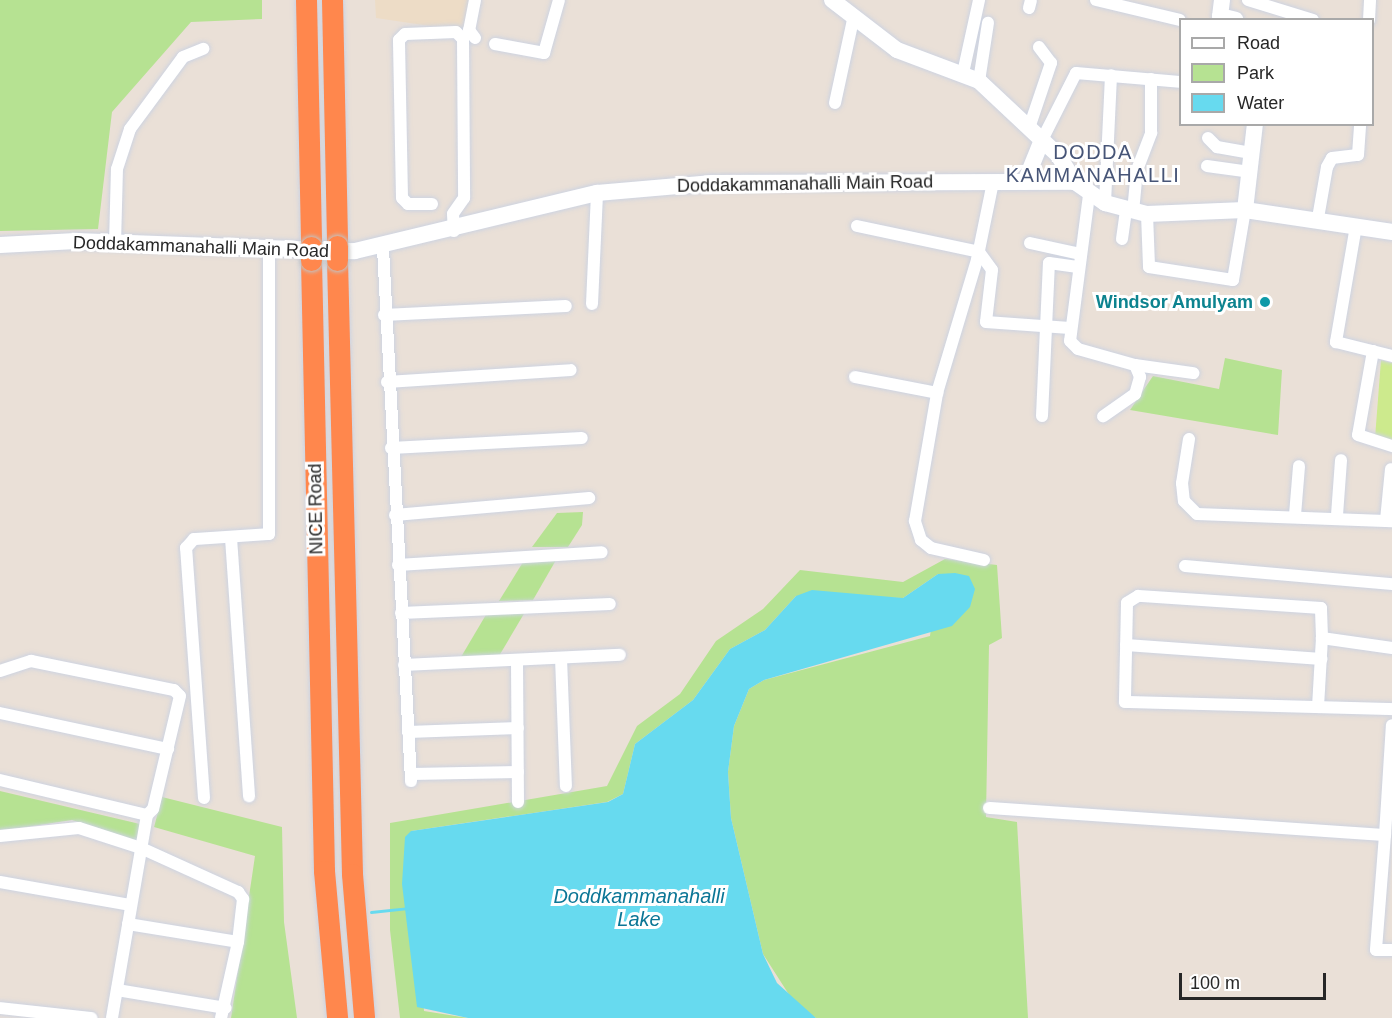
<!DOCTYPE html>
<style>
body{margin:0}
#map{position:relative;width:1392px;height:1018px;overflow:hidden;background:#eae0d7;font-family:Helvetica,sans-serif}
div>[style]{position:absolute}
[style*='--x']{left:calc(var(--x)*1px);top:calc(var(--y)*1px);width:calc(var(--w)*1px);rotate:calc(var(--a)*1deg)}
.education>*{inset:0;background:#eddcc6}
.green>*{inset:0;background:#b6e292}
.pitch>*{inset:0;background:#cdea8d}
.water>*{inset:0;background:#67daef}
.stream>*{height:3px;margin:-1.5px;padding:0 1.5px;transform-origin:1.5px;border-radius:1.5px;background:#67daef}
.roads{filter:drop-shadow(0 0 2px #cdd3e1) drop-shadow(0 0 2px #cdd3e1)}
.street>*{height:12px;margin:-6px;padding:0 6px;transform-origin:6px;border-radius:6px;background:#fff}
.secondary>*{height:16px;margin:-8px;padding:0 8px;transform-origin:8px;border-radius:8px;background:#fff}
.highway>*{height:21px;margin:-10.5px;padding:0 10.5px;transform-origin:10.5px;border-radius:10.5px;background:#ff874d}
.bridges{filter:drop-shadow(0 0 2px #c3c3c3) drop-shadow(0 0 2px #c3c3c3)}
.highway-bridge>*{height:21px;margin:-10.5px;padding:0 10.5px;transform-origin:10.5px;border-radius:10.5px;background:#ff874d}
.dots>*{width:16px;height:16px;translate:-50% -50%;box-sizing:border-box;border:3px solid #fff;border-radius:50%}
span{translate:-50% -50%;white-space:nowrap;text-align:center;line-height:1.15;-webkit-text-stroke:6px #fff;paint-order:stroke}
.street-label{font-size:18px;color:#272727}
.culture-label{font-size:18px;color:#0d838f;font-weight:700}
.right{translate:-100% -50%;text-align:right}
.neighbourhood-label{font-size:20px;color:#475577;letter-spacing:1.5px}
.water-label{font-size:20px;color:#0b7696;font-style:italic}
.legend{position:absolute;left:1179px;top:18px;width:195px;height:108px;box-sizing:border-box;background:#fff;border:2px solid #a9a9a9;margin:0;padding:8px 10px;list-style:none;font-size:18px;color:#272727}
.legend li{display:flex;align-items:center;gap:12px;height:30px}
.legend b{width:30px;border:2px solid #a9a9a9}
.scale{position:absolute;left:1179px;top:973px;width:147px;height:27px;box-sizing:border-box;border:3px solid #272727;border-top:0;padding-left:8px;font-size:18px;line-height:21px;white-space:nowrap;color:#272727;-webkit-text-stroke:4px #fff;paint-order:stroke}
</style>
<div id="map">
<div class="education">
<div style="clip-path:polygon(375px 0,470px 0,464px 31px,376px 18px)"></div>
</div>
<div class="green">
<div style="clip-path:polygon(0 0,262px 0,262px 19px,191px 22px,112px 112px,98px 229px,0 231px)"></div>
<div style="clip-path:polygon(1225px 358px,1282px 370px,1278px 435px,1130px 410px,1153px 376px,1219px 389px)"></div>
<div style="clip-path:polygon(583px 512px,582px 525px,568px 547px,532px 547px,557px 513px)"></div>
<div style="clip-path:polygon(945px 559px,997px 565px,1002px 638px,989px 645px,986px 817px,1017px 822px,1028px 1018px,816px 1018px,795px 1004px,763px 954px,731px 818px,728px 772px,734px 726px,749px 689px,764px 680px,930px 636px,938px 574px,903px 598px,796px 596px,765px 630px,730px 649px,693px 700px,635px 744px,623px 794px,607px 802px,411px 831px,424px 1011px,468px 1018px,400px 1018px,390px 930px,390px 823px,607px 786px,637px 726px,680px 694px,716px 641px,763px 609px,800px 570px,903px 582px)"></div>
<div style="clip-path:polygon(556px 560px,533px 600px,499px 601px,523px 562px)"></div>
<div style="clip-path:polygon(525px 612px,499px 656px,461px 657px,487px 613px)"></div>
<div style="clip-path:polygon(0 791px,140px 824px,137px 841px,72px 820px,0 831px)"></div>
<div style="clip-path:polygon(162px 797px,282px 827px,284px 922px,297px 1018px,231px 1018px,255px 856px,154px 827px)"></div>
</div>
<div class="pitch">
<div style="clip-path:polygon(1381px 360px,1392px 363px,1392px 440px,1375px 438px)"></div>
</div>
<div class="water">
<div style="clip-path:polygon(955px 573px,969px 576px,975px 589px,970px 607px,952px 626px,764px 680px,749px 689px,734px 726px,728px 772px,731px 818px,763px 954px,777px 983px,816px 1018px,468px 1018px,417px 1007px,402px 884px,405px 837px,411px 831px,608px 802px,623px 794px,635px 744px,693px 700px,730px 649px,765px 630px,796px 596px,812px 590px,903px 598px,938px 574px)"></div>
</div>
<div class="stream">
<div style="--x:371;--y:912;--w:37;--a:-6"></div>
</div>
<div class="roads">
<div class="street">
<div style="--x:475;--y:0;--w:31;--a:101"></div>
<div style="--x:469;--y:30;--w:10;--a:53"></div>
<div style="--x:1096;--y:0;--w:86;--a:13.4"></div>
<div style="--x:1248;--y:0;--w:68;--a:17.1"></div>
<div style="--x:1029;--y:8;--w:8;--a:-76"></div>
<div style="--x:1369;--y:20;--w:20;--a:-87"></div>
<div style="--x:495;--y:44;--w:50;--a:10.4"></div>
<div style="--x:544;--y:53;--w:55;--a:-74.2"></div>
<div style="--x:963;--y:73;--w:75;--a:-77.6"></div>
<div style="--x:979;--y:81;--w:59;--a:-81.2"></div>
<div style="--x:835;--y:103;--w:85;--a:-77.8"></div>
<div style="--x:1029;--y:128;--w:69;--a:-71.3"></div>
<div style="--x:1051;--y:63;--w:20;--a:-127"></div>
<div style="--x:1208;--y:138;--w:13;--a:45"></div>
<div style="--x:1217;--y:147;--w:36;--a:10"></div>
<div style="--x:1042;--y:140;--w:75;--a:-63.1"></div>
<div style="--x:1076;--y:73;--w:104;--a:4.9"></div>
<div style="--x:1207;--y:166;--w:43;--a:7.9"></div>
<div style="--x:1089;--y:195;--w:147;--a:97.4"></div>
<div style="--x:1070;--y:341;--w:11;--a:45"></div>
<div style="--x:1078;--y:349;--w:59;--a:15.7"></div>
<div style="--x:1135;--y:365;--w:13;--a:67"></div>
<div style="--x:1140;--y:377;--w:18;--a:106"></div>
<div style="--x:1135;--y:394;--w:39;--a:145"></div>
<div style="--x:1105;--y:203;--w:128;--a:-87.3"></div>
<div style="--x:432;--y:204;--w:24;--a:180"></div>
<div style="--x:408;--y:204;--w:8;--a:-135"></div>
<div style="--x:402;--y:198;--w:158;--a:-91.1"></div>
<div style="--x:399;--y:40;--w:8;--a:-45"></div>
<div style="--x:405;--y:34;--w:51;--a:-2.2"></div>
<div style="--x:456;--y:32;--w:10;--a:45"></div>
<div style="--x:463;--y:39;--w:159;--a:89.6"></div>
<div style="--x:464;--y:198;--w:19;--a:125"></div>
<div style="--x:453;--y:214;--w:17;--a:87"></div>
<div style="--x:1133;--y:212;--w:42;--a:-84.6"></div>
<div style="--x:1137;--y:170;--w:40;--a:-69"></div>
<div style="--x:1151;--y:133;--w:54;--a:-90"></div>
<div style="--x:1147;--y:214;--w:53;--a:87.8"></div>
<div style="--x:1149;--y:267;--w:85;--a:8.8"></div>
<div style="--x:1233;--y:280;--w:71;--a:-80.3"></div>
<div style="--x:1318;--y:218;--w:52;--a:-80"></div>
<div style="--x:1327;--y:167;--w:10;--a:-61"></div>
<div style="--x:1332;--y:158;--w:26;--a:-7"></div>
<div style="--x:1358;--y:155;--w:31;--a:-86"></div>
<div style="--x:857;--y:226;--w:125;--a:12"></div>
<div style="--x:979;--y:252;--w:22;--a:54"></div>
<div style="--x:992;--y:270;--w:52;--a:96.6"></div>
<div style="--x:986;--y:322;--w:84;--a:4.1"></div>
<div style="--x:1356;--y:226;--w:118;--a:99.8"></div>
<div style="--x:1336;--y:342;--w:58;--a:14"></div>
<div style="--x:1122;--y:239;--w:29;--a:-82"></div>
<div style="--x:1030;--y:243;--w:51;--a:12.4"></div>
<div style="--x:115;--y:244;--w:75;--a:-88.5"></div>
<div style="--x:117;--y:169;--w:42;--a:-72"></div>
<div style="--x:130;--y:129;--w:89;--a:-53.6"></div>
<div style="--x:183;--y:57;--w:22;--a:-22"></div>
<div style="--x:383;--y:248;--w:534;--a:86.99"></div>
<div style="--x:592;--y:304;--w:111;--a:-87.4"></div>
<div style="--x:384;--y:315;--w:182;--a:-2.8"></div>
<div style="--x:1373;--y:351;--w:85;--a:100.1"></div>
<div style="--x:1358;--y:435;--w:36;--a:18"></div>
<div style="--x:1135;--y:365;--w:59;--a:7.9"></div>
<div style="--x:855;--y:377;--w:84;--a:11"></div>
<div style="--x:387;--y:382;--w:184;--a:-3.7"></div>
<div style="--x:1042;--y:416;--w:153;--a:-87.4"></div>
<div style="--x:1049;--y:263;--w:29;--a:8"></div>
<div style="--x:1189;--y:439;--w:45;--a:99"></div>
<div style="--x:1182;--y:483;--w:18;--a:84"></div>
<div style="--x:1184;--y:501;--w:18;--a:45"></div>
<div style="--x:1197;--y:514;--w:195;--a:2.1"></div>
<div style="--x:391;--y:448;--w:191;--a:-3"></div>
<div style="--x:395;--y:515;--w:195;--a:-5"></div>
<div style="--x:1295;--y:515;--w:49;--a:-85.3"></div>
<div style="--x:1337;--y:515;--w:55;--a:-85.8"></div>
<div style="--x:1386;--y:520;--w:51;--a:-84.4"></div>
<div style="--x:231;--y:538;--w:259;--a:86"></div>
<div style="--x:984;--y:560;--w:54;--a:-167.2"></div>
<div style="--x:931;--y:548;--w:13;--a:-141"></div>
<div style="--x:921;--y:540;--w:20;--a:-108"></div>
<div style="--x:915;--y:521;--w:130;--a:-80.2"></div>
<div style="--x:937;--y:393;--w:139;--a:-73.3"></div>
<div style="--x:977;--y:260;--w:80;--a:-78.4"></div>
<div style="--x:398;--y:565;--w:204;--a:-3.6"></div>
<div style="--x:1185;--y:566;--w:208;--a:5"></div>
<div style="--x:401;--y:613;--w:209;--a:-2.5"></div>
<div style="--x:1126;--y:645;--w:196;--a:4.1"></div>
<div style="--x:1392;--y:648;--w:71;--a:-171.9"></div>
<div style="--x:1322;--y:638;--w:30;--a:-92"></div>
<div style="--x:1321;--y:608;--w:183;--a:-176.2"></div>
<div style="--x:1138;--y:596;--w:13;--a:148"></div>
<div style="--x:1127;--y:603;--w:99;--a:91.2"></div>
<div style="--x:1125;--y:702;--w:267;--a:1.5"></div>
<div style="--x:561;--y:658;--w:128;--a:87.8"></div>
<div style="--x:517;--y:661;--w:141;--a:89.6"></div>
<div style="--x:404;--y:665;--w:216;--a:-2.7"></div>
<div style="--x:0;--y:671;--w:33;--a:-18"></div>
<div style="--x:31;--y:661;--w:146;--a:11.5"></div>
<div style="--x:174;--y:690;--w:8;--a:45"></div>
<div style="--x:180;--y:696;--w:116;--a:103.4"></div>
<div style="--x:153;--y:809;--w:8;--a:135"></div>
<div style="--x:147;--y:815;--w:206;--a:99.8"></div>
<div style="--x:1318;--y:707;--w:69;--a:-86.7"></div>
<div style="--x:0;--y:713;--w:172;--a:12.1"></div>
<div style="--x:408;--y:732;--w:110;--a:-2.1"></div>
<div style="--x:411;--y:774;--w:107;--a:-1.1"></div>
<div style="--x:0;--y:780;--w:151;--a:13.4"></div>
<div style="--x:204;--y:798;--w:251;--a:-94.1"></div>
<div style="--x:186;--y:548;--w:12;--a:-48"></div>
<div style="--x:194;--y:539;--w:75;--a:-3.8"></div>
<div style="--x:269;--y:534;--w:282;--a:-90"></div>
<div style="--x:989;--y:808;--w:397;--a:3.9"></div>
<div style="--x:1385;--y:835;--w:110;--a:-86.4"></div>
<div style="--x:1385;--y:835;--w:115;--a:94.5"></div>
<div style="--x:1376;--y:950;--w:16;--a:0"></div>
<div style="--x:0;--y:836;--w:79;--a:-5.8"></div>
<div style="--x:79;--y:828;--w:65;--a:17.9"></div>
<div style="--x:141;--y:848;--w:107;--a:24.4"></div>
<div style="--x:238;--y:892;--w:9;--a:54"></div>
<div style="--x:243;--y:899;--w:43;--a:96.6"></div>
<div style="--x:238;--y:942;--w:78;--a:102.6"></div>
<div style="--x:0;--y:882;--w:133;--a:10"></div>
<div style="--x:128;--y:924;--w:111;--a:9.3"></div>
<div style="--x:117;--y:990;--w:110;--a:9.4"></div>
<div style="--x:0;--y:1008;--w:92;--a:6.3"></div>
</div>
<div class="secondary">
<div style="--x:832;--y:0;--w:82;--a:37.6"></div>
<div style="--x:897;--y:50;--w:88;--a:20.7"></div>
<div style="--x:979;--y:81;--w:108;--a:43.1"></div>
<div style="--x:1058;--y:155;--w:32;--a:58"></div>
<div style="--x:1075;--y:182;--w:37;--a:35"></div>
<div style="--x:1105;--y:203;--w:43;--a:14.7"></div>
<div style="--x:1147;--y:214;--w:98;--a:-2.3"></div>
<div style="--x:1245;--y:210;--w:149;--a:8.5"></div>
<div style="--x:1222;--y:0;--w:16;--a:97"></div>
<div style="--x:1220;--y:16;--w:16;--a:14"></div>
<div style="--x:1025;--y:182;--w:45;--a:-68"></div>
<div style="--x:1245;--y:210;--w:87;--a:-83.4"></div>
<div style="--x:0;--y:245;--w:76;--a:-3"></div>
<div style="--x:76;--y:241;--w:279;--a:2.1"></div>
<div style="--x:355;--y:251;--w:249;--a:-13.5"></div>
<div style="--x:597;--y:193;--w:116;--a:-4.9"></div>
<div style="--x:713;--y:183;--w:362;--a:-0.2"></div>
</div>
<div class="highway">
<div style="--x:306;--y:0;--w:247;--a:88.8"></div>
<div style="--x:332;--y:0;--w:246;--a:88.8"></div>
<div style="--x:311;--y:260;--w:611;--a:88.78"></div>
<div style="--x:324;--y:871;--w:148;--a:84.9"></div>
<div style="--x:337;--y:260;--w:614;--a:88.6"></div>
<div style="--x:352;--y:874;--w:144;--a:85.2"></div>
</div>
</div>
<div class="bridges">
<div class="highway-bridge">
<div style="--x:337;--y:246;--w:14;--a:90"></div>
<div style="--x:311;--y:247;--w:13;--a:90"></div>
</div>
</div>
<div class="dots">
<div style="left:1265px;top:302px;background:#0f9aa8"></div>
</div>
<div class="street-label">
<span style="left:805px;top:184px;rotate:-1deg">Doddakammanahalli Main Road</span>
<span style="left:201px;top:247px;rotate:2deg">Doddakammanahalli Main Road</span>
<span style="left:316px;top:509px;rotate:-91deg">NICE Road</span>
</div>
<div class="culture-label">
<span class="right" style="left:1253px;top:302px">Windsor Amulyam</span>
</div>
<div class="neighbourhood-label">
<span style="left:1093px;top:164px">DODDA<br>KAMMANAHALLI</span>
</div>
<div class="water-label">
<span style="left:639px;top:908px">Doddkammanahalli<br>Lake</span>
</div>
<ul class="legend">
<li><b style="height:8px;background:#fff"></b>Road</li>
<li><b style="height:16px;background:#b6e292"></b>Park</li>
<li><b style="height:16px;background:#67daef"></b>Water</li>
</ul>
<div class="scale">100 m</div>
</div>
